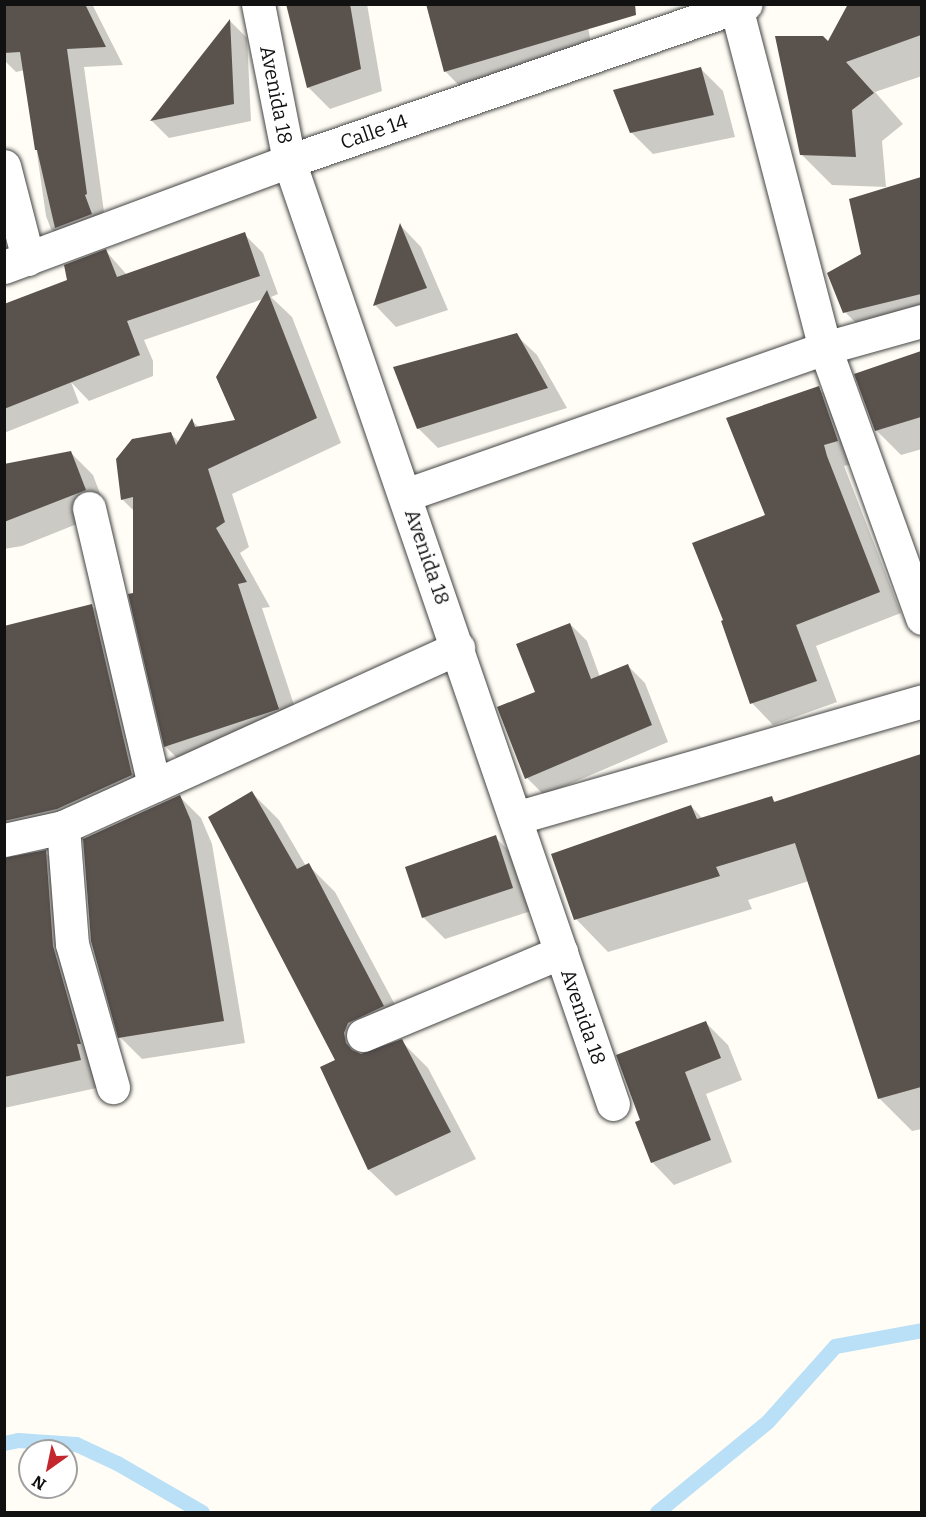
<!DOCTYPE html>
<style>
body{margin:0}
#map{position:relative;width:926px;height:1517px;overflow:hidden;background:#fffdf5;font-family:Bitter,serif}
div>[style]{position:absolute}
[style*='--x']{left:calc(var(--x)*1px);top:calc(var(--y)*1px);width:calc(var(--w)*1px);rotate:calc(var(--a)*1deg)}
.shadow>*{inset:0;background:#0003}
.stream>*{height:15px;margin:-7.5px;padding:0 7.5px;transform-origin:7.5px;border-radius:7.5px;background:#b9e0f7}
.building>*{inset:0;background:#5a524d}
.roads{filter:drop-shadow(0 0 2px #444) drop-shadow(0 0 2px #444)}
.street>*{height:33px;margin:-16.5px;padding:0 16.5px;transform-origin:16.5px;border-radius:16.5px;background:#fff}
span{translate:-50% -50%;white-space:nowrap;text-align:center;line-height:1.15;-webkit-text-stroke:6px #fff;paint-order:stroke}
.street-label{font-size:20px;color:#111}
.frame{position:absolute;inset:0;border:6px solid #111;pointer-events:none}
.north{position:absolute;left:18px;top:1439px;width:60px;height:60px;box-sizing:border-box;background:#fff;border:2px solid #a0a0a0;border-radius:50%;rotate:213deg;font-size:16px;font-weight:700;line-height:24px;text-align:center;color:#111}
.north::after{content:'';display:block;margin:auto;width:21px;height:27px;background:#c4262e;clip-path:polygon(50% 0,100% 100%,50% 72%,0 100%)}
</style>
<div id="map">
<div class="shadow">
<div style="clip-path:polygon(9px 4px,92px 4px,123px 65px,84px 67px,104px 212px,102px 213px,110px 232px,69px 247px,51px 229px,46px 216px,25px 70px,16px 72px,4px 60px,4px 8px)"></div>
<div style="clip-path:polygon(288px 4px,367px 4px,382px 91px,330px 109px,308px 87px)"></div>
<div style="clip-path:polygon(584px 4px,595px 66px,475px 102px,445px 71px)"></div>
<div style="clip-path:polygon(850px 4px,922px 4px,922px 76px,875px 92px,903px 124px,882px 141px,886px 187px,832px 185px,801px 154px,828px 43px)"></div>
<div style="clip-path:polygon(230px 21px,247px 38px,251px 121px,169px 138px,152px 121px)"></div>
<div style="clip-path:polygon(701px 69px,723px 91px,735px 137px,653px 154px,631px 132px)"></div>
<div style="clip-path:polygon(922px 178px,922px 324px,870px 337px,845px 312px,863px 255px,850px 200px)"></div>
<div style="clip-path:polygon(401px 226px,421px 247px,448px 310px,396px 327px,375px 305px)"></div>
<div style="clip-path:polygon(244px 234px,263px 253px,278px 294px,271px 297px,292px 317px,341px 443px,232px 494px,249px 547px,240px 553px,270px 607px,262px 608px,299px 720px,190px 771px,165px 746px,135px 594px,135px 512px,122px 499px,170px 433px,180px 443px,192px 421px,200px 428px,237px 421px,263px 299px,144px 340px,153px 361px,153px 376px,89px 401px,71px 382px,79px 403px,4px 433px,4px 306px,71px 280px,106px 251px,127px 275px)"></div>
<div style="clip-path:polygon(516px 335px,537px 355px,567px 408px,438px 448px,418px 428px)"></div>
<div style="clip-path:polygon(922px 353px,922px 449px,901px 455px,876px 430px,856px 375px)"></div>
<div style="clip-path:polygon(818px 388px,840px 409px,859px 462px,844px 466px,901px 613px,816px 646px,837px 702px,773px 725px,752px 703px,723px 622px)"></div>
<div style="clip-path:polygon(71px 453px,93px 475px,107px 512px,22px 546px,4px 549px,4px 465px)"></div>
<div style="clip-path:polygon(92px 606px,118px 632px,157px 801px,17px 852px,14px 857px,45px 852px,71px 878px,106px 1086px,4px 1108px,4px 628px)"></div>
<div style="clip-path:polygon(570px 624px,587px 641px,600px 677px,628px 666px,645px 683px,668px 742px,544px 795px,527px 778px,499px 708px,537px 692px)"></div>
<div style="clip-path:polygon(917px 757px,922px 762px,922px 1129px,912px 1131px,879px 1098px,809px 881px,748px 900px,752px 909px,608px 952px,576px 919px,691px 806px,703px 819px,772px 798px,776px 803px)"></div>
<div style="clip-path:polygon(252px 793px,279px 820px,306px 866px,308px 865px,335px 892px,410px 1033px,389px 1043px,390px 1045px,401px 1041px,428px 1068px,476px 1159px,396px 1196px,369px 1170px,322px 1068px,337px 1060px)"></div>
<div style="clip-path:polygon(179px 796px,201px 818px,212px 844px,245px 1043px,142px 1059px,120px 1037px)"></div>
<div style="clip-path:polygon(495px 837px,517px 859px,534px 910px,445px 939px,423px 917px)"></div>
<div style="clip-path:polygon(706px 1023px,728px 1045px,742px 1080px,706px 1094px,732px 1162px,674px 1185px,653px 1163px,637px 1122px,642px 1121px)"></div>
</div>
<div class="stream">
<div style="--x:4;--y:1443;--w:14;--a:-12"></div>
<div style="--x:18;--y:1440;--w:58;--a:3.9"></div>
<div style="--x:76;--y:1444;--w:45;--a:24.9"></div>
<div style="--x:117;--y:1463;--w:98;--a:30"></div>
<div style="--x:657;--y:1512;--w:142;--a:-39.3"></div>
<div style="--x:767;--y:1422;--w:102;--a:-48.2"></div>
<div style="--x:835;--y:1346;--w:88;--a:-10.4"></div>
</div>
<div class="building">
<div style="clip-path:polygon(4px 4px,85px 4px,106px 47px,67px 49px,87px 194px,85px 195px,92px 214px,55px 228px,37px 150px,35px 150px,20px 52px,4px 53px)"></div>
<div style="clip-path:polygon(286px 4px,350px 4px,361px 69px,307px 88px)"></div>
<div style="clip-path:polygon(426px 4px,635px 4px,636px 15px,444px 72px)"></div>
<div style="clip-path:polygon(848px 4px,921px 4px,921px 35px,846px 62px,874px 93px,852px 110px,856px 157px,800px 155px,775px 36px,823px 36px,828px 41px)"></div>
<div style="clip-path:polygon(230px 19px,234px 104px,150px 121px)"></div>
<div style="clip-path:polygon(701px 67px,714px 115px,630px 133px,613px 90px)"></div>
<div style="clip-path:polygon(921px 177px,921px 294px,843px 313px,827px 273px,861px 254px,849px 199px)"></div>
<div style="clip-path:polygon(400px 223px,427px 288px,373px 306px)"></div>
<div style="clip-path:polygon(245px 232px,260px 276px,127px 321px,140px 355px,4px 409px,4px 304px,67px 280px,64px 265px,106px 249px,117px 277px)"></div>
<div style="clip-path:polygon(267px 290px,317px 418px,208px 469px,225px 522px,216px 528px,247px 582px,238px 584px,279px 709px,164px 747px,128px 594px,133px 593px,133px 497px,121px 500px,116px 459px,132px 439px,171px 432px,176px 445px,192px 418px,195px 427px,235px 420px,216px 377px)"></div>
<div style="clip-path:polygon(517px 333px,548px 388px,417px 429px,393px 367px)"></div>
<div style="clip-path:polygon(921px 351px,921px 417px,875px 431px,854px 374px)"></div>
<div style="clip-path:polygon(819px 386px,838px 441px,824px 445px,827px 456px,880px 592px,796px 625px,817px 681px,750px 704px,721px 621px,723px 620px,692px 543px,765px 515px,726px 418px)"></div>
<div style="clip-path:polygon(71px 451px,86px 490px,4px 522px,4px 464px)"></div>
<div style="clip-path:polygon(92px 604px,132px 775px,57px 809px,4px 821px,4px 626px)"></div>
<div style="clip-path:polygon(570px 623px,591px 679px,628px 664px,652px 725px,525px 779px,497px 707px,535px 692px,516px 644px)"></div>
<div style="clip-path:polygon(921px 754px,921px 1087px,878px 1099px,795px 843px,716px 867px,720px 876px,574px 920px,551px 854px,691px 805px,697px 819px,772px 796px,774px 802px)"></div>
<div style="clip-path:polygon(252px 791px,297px 869px,309px 863px,384px 1006px,348px 1023px,344px 1033px,346px 1043px,352px 1050px,361px 1054px,402px 1039px,451px 1132px,368px 1170px,320px 1067px,335px 1060px,208px 817px)"></div>
<div style="clip-path:polygon(180px 795px,191px 821px,224px 1021px,118px 1038px,91px 941px,83px 839px)"></div>
<div style="clip-path:polygon(496px 835px,513px 888px,422px 918px,405px 867px)"></div>
<div style="clip-path:polygon(46px 850px,53px 946px,81px 1044px,77px 1044px,81px 1060px,4px 1077px,4px 858px)"></div>
<div style="clip-path:polygon(706px 1021px,721px 1058px,685px 1072px,711px 1140px,651px 1163px,635px 1122px,640px 1120px,616px 1055px)"></div>
</div>
<div class="roads">
<div class="street">
<div style="--x:258;--y:4;--w:160;--a:78.8"></div>
<div style="--x:289;--y:161;--w:997;--a:71.04"></div>
<div style="--x:736;--y:7;--w:352;--a:75.4"></div>
<div style="--x:825;--y:348;--w:287;--a:70.2"></div>
<div style="--x:4;--y:166;--w:96;--a:75.5"></div>
<div style="--x:4;--y:267;--w:304;--a:-20.4"></div>
<div style="--x:289;--y:161;--w:483;--a:-19"></div>
<div style="--x:405;--y:495;--w:445;--a:-19.3"></div>
<div style="--x:825;--y:348;--w:101;--a:-15.6"></div>
<div style="--x:89;--y:508;--w:285;--a:76.8"></div>
<div style="--x:515;--y:818;--w:423;--a:-16"></div>
<div style="--x:63;--y:827;--w:117;--a:85.6"></div>
<div style="--x:72;--y:944;--w:149;--a:74"></div>
<div style="--x:4;--y:840;--w:60;--a:-12.4"></div>
<div style="--x:63;--y:827;--w:434;--a:-24.4"></div>
<div style="--x:363;--y:1035;--w:215;--a:-22.7"></div>
</div>
</div>
<div class="street-label">
<span style="left:276px;top:95px;rotate:79deg">Avenida 18</span>
<span style="left:374px;top:132px;rotate:-19deg">Calle 14</span>
<span style="left:427px;top:557px;rotate:71deg">Avenida 18</span>
<span style="left:583px;top:1017px;rotate:71deg">Avenida 18</span>
</div>
<div class="frame"></div>
<div class="north">N</div>
</div>
